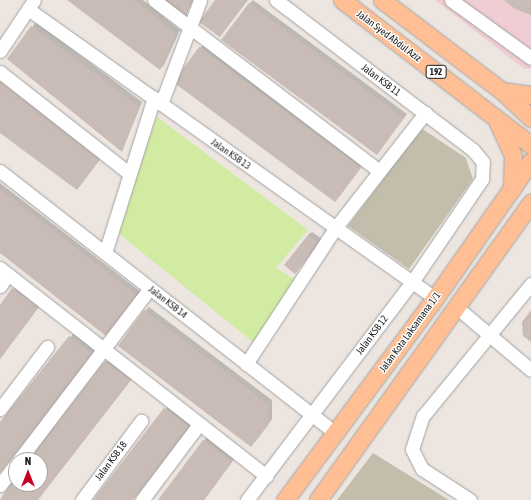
<!DOCTYPE html>
<style>
body{margin:0}
#map{position:relative;width:531px;height:500px;overflow:hidden;background:#ede6e0;font-family:"Asap Condensed",sans-serif}
div>[style]{position:absolute}
[style*='--x']{left:calc(var(--x)*1px);top:calc(var(--y)*1px);width:calc(var(--w)*1px);rotate:calc(var(--a)*1deg)}
.commercial>*{inset:0;background:#f0cdd2}
.construction>*{inset:0;background:#c2beab}
.grass>*{inset:0;background:#d2eba2}
.shadow>*{inset:0;background:#0003}
.building>*{inset:0;background:#c9bbb6}
.roads{filter:drop-shadow(0 0 1px #a2a2a2) drop-shadow(0 0 1px #a2a2a2)}
.minor>*{height:13px;margin:-6.5px;padding:0 6.5px;transform-origin:6.5px;border-radius:6.5px;background:#fff}
.major>*{height:17px;margin:-8.5px;padding:0 8.5px;transform-origin:8.5px;border-radius:8.5px;background:#ffbe93}
span{translate:-50% -50%;white-space:nowrap;text-align:center;line-height:1.15;-webkit-text-stroke:3px #fff;paint-order:stroke}
.shield-label span{padding:1px 3px;background:#fff;border:1px solid;border-radius:3px;-webkit-text-stroke-width:0}
.shield-label{font-size:9px;color:#1b1b1b;font-weight:700}
.street-label{font-size:10px;color:#1b1b1b}
.north{position:absolute;left:8px;top:452px;width:40px;height:40px;box-sizing:border-box;background:#fff;border:1px solid #a4a4a4;border-radius:50%;rotate:0deg;font-size:11px;font-weight:700;line-height:16px;text-align:center;color:#1b1b1b}
.north::after{content:'';display:block;margin:auto;width:14px;height:18px;background:#c60021;clip-path:polygon(50% 0,100% 100%,50% 72%,0 100%)}
</style>
<div id="map">
<div class="commercial">
<div style="clip-path:polygon(435px 0,531px 0,531px 69px,524px 69px)"></div>
</div>
<div class="construction">
<div style="clip-path:polygon(421px 128px,466px 158px,473px 179px,409px 269px,348px 226px)"></div>
<div style="clip-path:polygon(373px 453px,449px 500px,337px 500px)"></div>
</div>
<div class="grass">
<div style="clip-path:polygon(157px 117px,308px 230px,276px 268px,297px 281px,254px 343px,117px 232px)"></div>
</div>
<div class="shadow">
<div style="clip-path:polygon(69px 0,143px 0,180px 30px,164px 65px,160px 69px)"></div>
<div style="clip-path:polygon(166px 0,193px 0,186px 15px)"></div>
<div style="clip-path:polygon(216px 0,248px 0,220px 36px)"></div>
<div style="clip-path:polygon(253px 0,407px 114px,380px 149px,249px 4px)"></div>
<div style="clip-path:polygon(36px 22px,142px 102px,122px 151px,8px 59px)"></div>
<div style="clip-path:polygon(204px 44px,364px 163px,339px 197px,200px 48px)"></div>
<div style="clip-path:polygon(0 183px,141px 292px,110px 331px,0 252px)"></div>
<div style="clip-path:polygon(312px 232px,322px 239px,295px 273px,308px 235px)"></div>
<div style="clip-path:polygon(17px 285px,42px 303px,0 359px,0 307px)"></div>
<div style="clip-path:polygon(149px 307px,272px 400px,272px 419px,255px 442px,145px 311px)"></div>
<div style="clip-path:polygon(74px 333px,97px 352px,0 472px,0 423px)"></div>
<div style="clip-path:polygon(110px 357px,134px 376px,37px 500px,0 500px,16px 477px,16px 484px,40px 484px,40px 460px,29px 460px)"></div>
<div style="clip-path:polygon(169px 405px,193px 423px,133px 500px,94px 500px)"></div>
<div style="clip-path:polygon(207px 437px,235px 458px,204px 500px,159px 500px)"></div>
</div>
<div class="building">
<div style="clip-path:polygon(67px 0,135px 0,176px 34px,160px 70px)"></div>
<div style="clip-path:polygon(164px 0,191px 0,186px 17px)"></div>
<div style="clip-path:polygon(215px 0,247px 0,220px 37px,199px 22px)"></div>
<div style="clip-path:polygon(504px 0,531px 0,531px 15px,515px 9px)"></div>
<div style="clip-path:polygon(249px 3px,404px 118px,377px 155px,221px 40px)"></div>
<div style="clip-path:polygon(31px 26px,139px 106px,122px 152px,7px 59px)"></div>
<div style="clip-path:polygon(199px 47px,361px 168px,335px 202px,173px 82px)"></div>
<div style="clip-path:polygon(0 81px,102px 157px,77px 190px,0 133px)"></div>
<div style="clip-path:polygon(0 189px,138px 296px,106px 336px,0 253px)"></div>
<div style="clip-path:polygon(308px 235px,319px 243px,295px 274px,284px 265px)"></div>
<div style="clip-path:polygon(12px 288px,38px 307px,0 359px,0 305px)"></div>
<div style="clip-path:polygon(144px 310px,268px 404px,269px 424px,251px 447px,118px 346px)"></div>
<div style="clip-path:polygon(531px 310px,531px 342px,523px 336px,522px 322px)"></div>
<div style="clip-path:polygon(69px 336px,94px 356px,0 473px,0 422px)"></div>
<div style="clip-path:polygon(105px 361px,131px 380px,38px 500px,0 500px,16px 476px,16px 484px,40px 484px,40px 460px,28px 460px)"></div>
<div style="clip-path:polygon(164px 408px,190px 427px,133px 500px,93px 500px)"></div>
<div style="clip-path:polygon(203px 440px,232px 462px,204px 500px,158px 500px)"></div>
</div>
<div class="roads">
<div class="minor">
<div style="--x:154;--y:0;--w:283;--a:37.2"></div>
<div style="--x:451;--y:0;--w:99;--a:35.9"></div>
<div style="--x:28;--y:9;--w:499;--a:35.4"></div>
<div style="--x:0;--y:51;--w:61;--a:-56.3"></div>
<div style="--x:0;--y:72;--w:165;--a:38.1"></div>
<div style="--x:161;--y:104;--w:111;--a:-69.4"></div>
<div style="--x:0;--y:171;--w:425;--a:38"></div>
<div style="--x:105;--y:253;--w:163;--a:-72.5"></div>
<div style="--x:0;--y:268;--w:338;--a:38"></div>
<div style="--x:0;--y:286;--w:14;--a:-56"></div>
<div style="--x:455;--y:306;--w:99;--a:40.1"></div>
<div style="--x:246;--y:364;--w:164;--a:-56.7"></div>
<div style="--x:336;--y:227;--w:145;--a:-52"></div>
<div style="--x:0;--y:409;--w:78;--a:-52.8"></div>
<div style="--x:19;--y:460;--w:216;--a:-52.7"></div>
<div style="--x:0;--y:485;--w:26;--a:-53"></div>
<div style="--x:82;--y:500;--w:99;--a:-53.2"></div>
<div style="--x:142;--y:500;--w:95;--a:-53.1"></div>
<div style="--x:247;--y:500;--w:273;--a:-52.9"></div>
<div style="--x:412;--y:282;--w:125;--a:-55.8"></div>
<div style="--x:482;--y:179;--w:17;--a:-87"></div>
<div style="--x:483;--y:162;--w:16;--a:-130"></div>
<div style="--x:473;--y:150;--w:248;--a:-142.7"></div>
<div style="--x:470;--y:500;--w:57;--a:-147.1"></div>
<div style="--x:422;--y:469;--w:22;--a:-117"></div>
<div style="--x:412;--y:449;--w:35;--a:-72"></div>
<div style="--x:423;--y:416;--w:171;--a:-50.7"></div>
</div>
<div class="major">
<div style="--x:342;--y:0;--w:238;--a:37.5"></div>
<div style="--x:382;--y:0;--w:151;--a:37.2"></div>
<div style="--x:502;--y:91;--w:40;--a:43"></div>
<div style="--x:502;--y:91;--w:29;--a:8"></div>
<div style="--x:498;--y:123;--w:35;--a:65"></div>
<div style="--x:513;--y:155;--w:34;--a:92"></div>
<div style="--x:285;--y:500;--w:252;--a:-53.4"></div>
<div style="--x:435;--y:298;--w:167;--a:-55"></div>
<div style="--x:318;--y:500;--w:366;--a:-54.4"></div>
</div>
</div>
<div class="shield-label">
<span style="left:436px;top:72px">192</span>
</div>
<div class="street-label">
<span style="left:389px;top:36px;rotate:37deg">Jalan Syed Abdul Aziz</span>
<span style="left:381px;top:80px;rotate:37deg">Jalan KSB 11</span>
<span style="left:231px;top:154px;rotate:35deg">Jalan KSB 13</span>
<span style="left:168px;top:302px;rotate:38deg">Jalan KSB 14</span>
<span style="left:410px;top:332px;rotate:-54deg">Jalan Kota Laksamana 1/1</span>
<span style="left:372px;top:335px;rotate:-53deg">Jalan KSB 12</span>
<span style="left:111px;top:461px;rotate:-53deg">Jalan KSB 18</span>
</div>
<div class="north">N</div>
</div>
